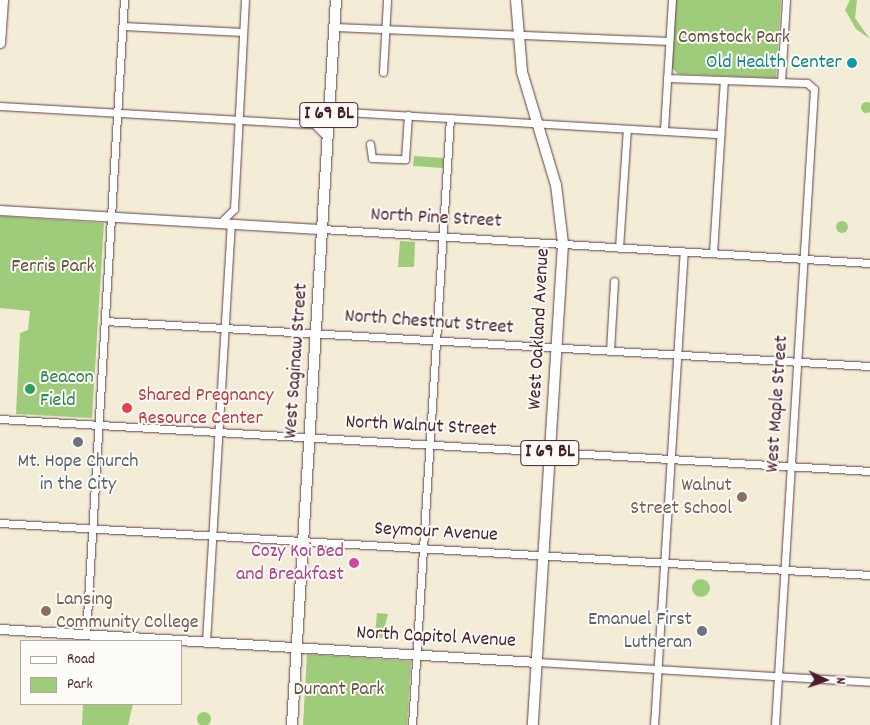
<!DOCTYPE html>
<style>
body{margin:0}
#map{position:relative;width:870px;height:725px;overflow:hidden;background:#f3ecd6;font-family:Dekko,sans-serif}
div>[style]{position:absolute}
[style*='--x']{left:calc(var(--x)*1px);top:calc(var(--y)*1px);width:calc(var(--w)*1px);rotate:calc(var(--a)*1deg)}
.green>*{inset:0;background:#9fcc7a}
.round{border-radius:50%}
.roads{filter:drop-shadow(0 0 1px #633e45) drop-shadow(0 0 1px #633e45)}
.minor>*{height:7px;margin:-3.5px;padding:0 3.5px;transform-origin:3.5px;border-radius:3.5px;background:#fff}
.tertiary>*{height:9px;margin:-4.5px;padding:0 4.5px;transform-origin:4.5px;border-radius:4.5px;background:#fff}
.primary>*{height:10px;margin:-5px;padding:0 5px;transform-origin:5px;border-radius:5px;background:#fff}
.dots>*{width:14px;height:14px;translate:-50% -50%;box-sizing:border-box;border:2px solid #fdfcf7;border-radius:50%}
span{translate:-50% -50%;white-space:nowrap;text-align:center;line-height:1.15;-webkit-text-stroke:4px #fdfcf7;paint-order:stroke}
.shield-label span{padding:1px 4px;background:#fdfcf7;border:1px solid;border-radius:4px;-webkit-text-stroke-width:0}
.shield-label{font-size:19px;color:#4a1f2b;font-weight:700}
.park-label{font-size:20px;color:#645343}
.culture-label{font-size:20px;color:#0d838f}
.right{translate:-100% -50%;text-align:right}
.street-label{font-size:20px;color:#4a1f2b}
.leisure-label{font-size:20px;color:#27864d}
.left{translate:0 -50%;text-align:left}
.health-label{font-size:20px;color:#be3a42}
.worship-label{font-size:20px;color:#5b616d}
.education-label{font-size:20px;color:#785e54}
.hotel-label{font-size:20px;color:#b23c85}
.legend{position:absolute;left:20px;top:640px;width:162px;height:65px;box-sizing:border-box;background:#fdfcf7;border:1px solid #b5a4a5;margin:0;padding:6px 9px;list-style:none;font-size:15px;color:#4a1f2b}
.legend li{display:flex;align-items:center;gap:10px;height:25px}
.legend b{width:25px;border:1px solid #b5a4a5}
.north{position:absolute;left:800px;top:655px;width:50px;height:50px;-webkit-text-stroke:4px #fdfcf7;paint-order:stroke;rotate:93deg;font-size:14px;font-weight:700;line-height:20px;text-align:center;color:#4a1f2b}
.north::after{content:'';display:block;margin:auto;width:18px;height:22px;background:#4a1f2b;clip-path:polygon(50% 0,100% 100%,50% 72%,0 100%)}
</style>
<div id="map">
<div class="green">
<div style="clip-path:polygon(676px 0,781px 0,776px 78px,678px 74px,671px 67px)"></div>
<div style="clip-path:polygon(850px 0,857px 0,855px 18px,870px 39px,856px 29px,845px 10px)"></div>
<div class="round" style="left:860.5px;top:101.5px;width:11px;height:11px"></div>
<div style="clip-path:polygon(414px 156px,444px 158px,443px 168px,413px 166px)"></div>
<div style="clip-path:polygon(0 216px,104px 223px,92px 418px,16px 414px,20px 333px,28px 330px,30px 311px,0 308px)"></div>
<div class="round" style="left:836px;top:221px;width:12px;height:12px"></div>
<div style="clip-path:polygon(400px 241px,415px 242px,414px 267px,398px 267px)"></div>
<div class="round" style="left:692px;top:579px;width:18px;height:18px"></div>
<div style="clip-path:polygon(377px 613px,388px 614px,382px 638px,375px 637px)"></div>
<div style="clip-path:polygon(307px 654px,411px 661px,407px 725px,303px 725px)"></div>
<div style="clip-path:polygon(83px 704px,133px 704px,128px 725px,82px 725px)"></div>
<div class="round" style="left:197px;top:712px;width:14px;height:14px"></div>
</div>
<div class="roads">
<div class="minor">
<div style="--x:123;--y:26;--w:120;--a:2.9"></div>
<div style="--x:335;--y:27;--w:334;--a:2.4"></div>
<div style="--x:383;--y:72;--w:72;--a:-86.8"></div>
<div style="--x:667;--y:78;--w:140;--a:2"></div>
<div style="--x:807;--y:83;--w:9;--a:41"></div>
<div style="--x:814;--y:89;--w:637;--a:93.51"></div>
<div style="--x:781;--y:82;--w:82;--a:-86.5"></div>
<div style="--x:0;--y:106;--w:315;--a:3.3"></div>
<div style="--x:314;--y:124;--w:18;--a:45"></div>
<div style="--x:329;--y:111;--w:392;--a:3.4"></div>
<div style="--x:664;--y:130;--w:130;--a:-86.5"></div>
<div style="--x:370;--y:144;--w:14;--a:82"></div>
<div style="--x:372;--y:158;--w:33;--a:2"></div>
<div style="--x:405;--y:159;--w:44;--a:-86.1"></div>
<div style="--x:220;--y:223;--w:20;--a:-45"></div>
<div style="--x:234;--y:209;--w:209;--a:-87"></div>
<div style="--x:322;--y:229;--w:549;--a:3.55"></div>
<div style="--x:619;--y:248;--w:119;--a:-86.2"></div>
<div style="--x:713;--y:253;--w:173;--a:-86.4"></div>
<div style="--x:105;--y:321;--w:766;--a:3.37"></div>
<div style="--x:610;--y:351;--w:70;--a:-86.7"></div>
<div style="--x:0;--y:419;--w:872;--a:3.42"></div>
<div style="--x:0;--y:523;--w:872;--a:3.42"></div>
<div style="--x:86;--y:634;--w:635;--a:-86.57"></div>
<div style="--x:206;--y:642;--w:418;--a:-86.6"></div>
<div style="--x:537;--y:662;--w:334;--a:3.4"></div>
<div style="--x:412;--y:725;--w:608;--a:-86.42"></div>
<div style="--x:654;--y:725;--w:474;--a:-86.4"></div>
</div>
<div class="tertiary">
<div style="--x:0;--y:43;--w:43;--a:-86"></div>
<div style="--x:0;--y:210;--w:323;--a:3.4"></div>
<div style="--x:0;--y:629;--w:538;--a:3.52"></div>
</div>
<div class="primary">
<div style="--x:516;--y:0;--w:72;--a:85.2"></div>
<div style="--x:522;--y:72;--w:118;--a:73.3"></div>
<div style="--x:556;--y:185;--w:59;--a:83.2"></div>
<div style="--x:563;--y:244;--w:482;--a:93.6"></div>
<div style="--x:292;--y:725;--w:726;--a:-86.53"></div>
</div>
</div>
<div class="dots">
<div style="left:852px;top:63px;background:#0f9aa8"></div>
<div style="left:30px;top:389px;background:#2e9e5b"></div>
<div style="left:127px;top:408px;background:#e0444e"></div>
<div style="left:78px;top:442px;background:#6b7280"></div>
<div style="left:742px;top:497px;background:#8d6e63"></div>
<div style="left:354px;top:563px;background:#d1479c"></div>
<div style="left:46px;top:611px;background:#8d6e63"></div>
<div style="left:702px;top:631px;background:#6b7280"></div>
</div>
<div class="shield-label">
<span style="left:329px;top:115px">I 69 BL</span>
<span style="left:550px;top:453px">I 69 BL</span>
</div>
<div class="park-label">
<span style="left:734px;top:38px">Comstock Park</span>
<span style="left:53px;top:267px">Ferris Park</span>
<span style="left:339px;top:690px">Durant Park</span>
</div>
<div class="culture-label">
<span class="right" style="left:842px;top:63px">Old Health Center</span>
</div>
<div class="street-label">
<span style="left:436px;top:219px;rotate:3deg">North Pine Street</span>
<span style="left:429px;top:323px;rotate:4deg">North Chestnut Street</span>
<span style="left:540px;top:329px;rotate:-87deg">West Oakland Avenue</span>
<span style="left:297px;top:361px;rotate:-86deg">West Saginaw Street</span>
<span style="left:778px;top:404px;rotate:-86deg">West Maple Street</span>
<span style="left:421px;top:427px;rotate:3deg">North Walnut Street</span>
<span style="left:436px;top:533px;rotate:3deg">Seymour Avenue</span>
<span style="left:436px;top:638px;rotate:3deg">North Capitol Avenue</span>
</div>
<div class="leisure-label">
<span class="left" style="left:40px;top:390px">Beacon<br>Field</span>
</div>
<div class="health-label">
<span class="left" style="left:138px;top:408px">Shared Pregnancy<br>Resource Center</span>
</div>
<div class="worship-label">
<span style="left:78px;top:474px">Mt. Hope Church<br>in the City</span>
<span class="right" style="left:692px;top:632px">Emanuel First<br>Lutheran</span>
</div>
<div class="education-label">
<span class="right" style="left:732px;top:498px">Walnut<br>Street School</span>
<span class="left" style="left:56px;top:612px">Lansing<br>Community College</span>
</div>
<div class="hotel-label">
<span class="right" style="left:344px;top:564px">Cozy Koi Bed<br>and Breakfast</span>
</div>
<ul class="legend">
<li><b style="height:6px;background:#fff"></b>Road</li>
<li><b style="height:14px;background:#9fcc7a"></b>Park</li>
</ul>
<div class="north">N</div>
</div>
